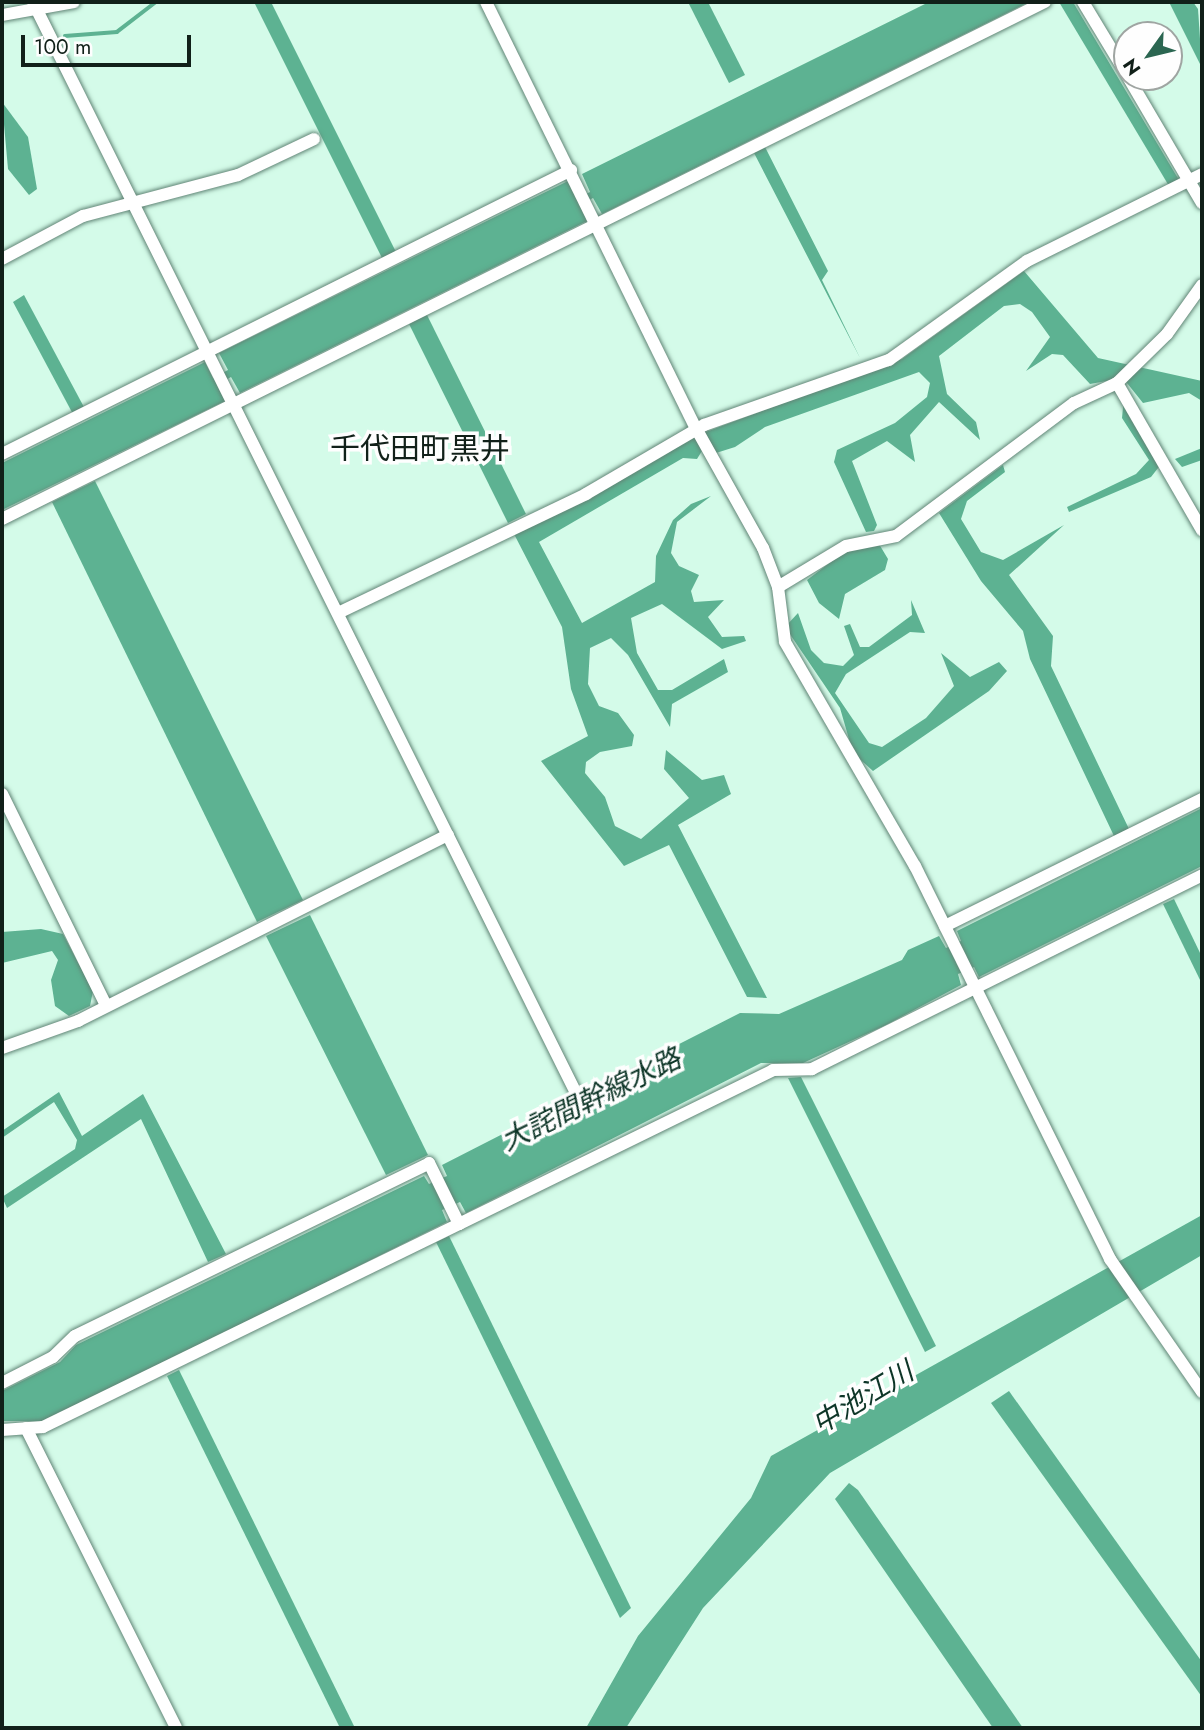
<!DOCTYPE html>
<meta charset="utf-8">
<style>
body{margin:0}
#map{position:relative;width:1204px;height:1730px;overflow:hidden;background:#d4fbe9;font-family:Jost,"Noto Sans JP",sans-serif}
div>[style]{position:absolute}
[style*='--x']{left:calc(var(--x)*1px);top:calc(var(--y)*1px);width:calc(var(--w)*1px);rotate:calc(var(--a)*1deg)}
.water>*{inset:0;background:#5db292}
.stream>*{height:3.5px;margin:-1.75px;padding:0 1.75px;transform-origin:1.75px;border-radius:1.75px;background:#5db292}
.roads{filter:drop-shadow(0 0 2px #618576) drop-shadow(0 0 2px #618576)}
.street>*{height:12px;margin:-6px;padding:0 6px;transform-origin:6px;border-radius:6px;background:#fff}
span{translate:-50% -50%;white-space:nowrap;text-align:center;line-height:1.15;-webkit-text-stroke:7px #fefefe;paint-order:stroke}
.water-label{font-size:28px;color:#0d3527;font-style:italic}
.quarter-label{font-size:30px;color:#112019}
.frame{position:absolute;inset:0;border:4px solid #112019;pointer-events:none}
.north{position:absolute;left:1113px;top:21px;width:70px;height:70px;box-sizing:border-box;background:#fefefe;border:2px solid #9fa5a2;border-radius:50%;rotate:236deg;font-size:19px;font-weight:700;line-height:28px;text-align:center;color:#112019}
.north::after{content:'';display:block;margin:auto;width:24px;height:32px;background:#2b6651;clip-path:polygon(50% 0,100% 100%,50% 72%,0 100%)}
.scale{position:absolute;left:21px;top:35px;width:170px;height:32px;box-sizing:border-box;border:4px solid #112019;border-top:0;padding-left:9px;font-size:21px;line-height:24px;white-space:nowrap;color:#112019;-webkit-text-stroke:5px #fefefe;paint-order:stroke}
</style>
<div id="map">
<div class="water">
<div style="clip-path:polygon(254px 2px,271px 2px,396px 252px,382px 258px)"></div>
<div style="clip-path:polygon(688px 2px,708px 2px,745px 75px,729px 83px)"></div>
<div style="clip-path:polygon(929px 2px,1029px 2px,602px 214px,593px 198px,580px 205px,587px 221px,240px 393px,231px 377px,217px 385px,225px 401px,2px 510px,2px 463px,205px 362px,213px 378px,228px 370px,219px 353px,568px 181px,577px 199px,590px 192px,582px 174px)"></div>
<div style="clip-path:polygon(1059px 2px,1073px 2px,1179px 180px,1169px 186px)"></div>
<div style="clip-path:polygon(1169px 2px,1193px 2px,1198px 9px,1202px 68px)"></div>
<div style="clip-path:polygon(2px 102px,28px 137px,37px 189px,29px 195px,8px 169px)"></div>
<div style="clip-path:polygon(765px 147px,828px 271px,822px 280px,860px 358px,754px 153px)"></div>
<div style="clip-path:polygon(1024px 271px,1098px 358px,1202px 381px,1202px 401px,1189px 393px,1143px 403px,1123px 378px,1090px 384px,1063px 355px,1052px 354px,1026px 371px,1050px 337px,1032px 312px,1020px 304px,1004px 306px,939px 356px,947px 394px,976px 422px,980px 440px,939px 402px,910px 435px,915px 462px,887px 441px,852px 461px,877px 525px,874px 531px,866px 532px,834px 462px,837px 450px,895px 423px,927px 397px,930px 383px,919px 372px,765px 427px,735px 447px,716px 453px,705px 446px,697px 459px,683px 458px,539px 542px,582px 623px,655px 582px,656px 556px,673px 520px,691px 504px,711px 496px,677px 522px,671px 553px,679px 566px,699px 575px,691px 591px,694px 602px,724px 600px,708px 617px,722px 637px,744px 636px,746px 641px,722px 649px,662px 604px,631px 618px,637px 653px,658px 690px,672px 690px,724px 659px,728px 672px,672px 704px,670px 727px,628px 655px,611px 638px,590px 648px,588px 684px,599px 706px,618px 713px,634px 735px,632px 746px,600px 752px,586px 762px,585px 773px,605px 797px,615px 826px,641px 839px,689px 798px,664px 769px,666px 750px,702px 780px,724px 775px,731px 794px,678px 825px,767px 998px,747px 997px,669px 845px,624px 866px,541px 761px,588px 736px,571px 689px,562px 627px,514px 534px,695px 436px,902px 359px)"></div>
<div style="clip-path:polygon(24px 295px,85px 409px,74px 416px,13px 302px)"></div>
<div style="clip-path:polygon(427px 315px,526px 514px,508px 523px,409px 324px)"></div>
<div style="clip-path:polygon(1124px 398px,1162px 463px,1151px 477px,1069px 512px,1067px 507px,1136px 474px,1149px 460px,1122px 418px)"></div>
<div style="clip-path:polygon(1202px 448px,1202px 460px,1182px 467px,1175px 459px)"></div>
<div style="clip-path:polygon(1003px 465px,1005px 472px,967px 501px,961px 519px,981px 552px,1003px 560px,1064px 525px,1009px 575px,1053px 636px,1051px 666px,1129px 829px,1114px 836px,1030px 659px,1023px 631px,981px 581px,939px 513px)"></div>
<div style="clip-path:polygon(95px 481px,303px 900px,257px 922px,52px 502px)"></div>
<div style="clip-path:polygon(879px 544px,888px 559px,885px 570px,845px 594px,839px 619px,819px 603px,807px 580px,848px 549px)"></div>
<div style="clip-path:polygon(911px 600px,925px 633px,910px 632px,846px 674px,835px 693px,869px 743px,882px 747px,926px 718px,954px 686px,941px 653px,970px 677px,999px 662px,1007px 671px,989px 691px,873px 771px,853px 753px,840px 708px,785px 627px,798px 613px,811px 650px,824px 663px,843px 666px,854px 655px,844px 626px,850px 624px,860px 647px,869px 647px,912px 615px)"></div>
<div style="clip-path:polygon(1202px 808px,1202px 866px,979px 977px,974px 967px,958px 974px,961px 985px,886px 1025px,803px 1063px,761px 1063px,466px 1213px,460px 1202px,442px 1210px,447px 1222px,47px 1421px,2px 1421px,2px 1391px,60px 1362px,76px 1345px,424px 1176px,429px 1184px,447px 1176px,442px 1165px,740px 1013px,779px 1014px,902px 960px,908px 950px,939px 936px,946px 948px,961px 941px,957px 931px)"></div>
<div style="clip-path:polygon(1174px 899px,1202px 957px,1202px 984px,1163px 904px)"></div>
<div style="clip-path:polygon(310px 915px,428px 1155px,386px 1175px,266px 936px)"></div>
<div style="clip-path:polygon(41px 929px,63px 934px,93px 991px,90px 1006px,69px 1016px,55px 1006px,51px 980px,58px 960px,52px 951px,2px 963px,2px 932px)"></div>
<div style="clip-path:polygon(801px 1077px,936px 1346px,925px 1352px,788px 1078px)"></div>
<div style="clip-path:polygon(59px 1092px,82px 1136px,143px 1094px,226px 1254px,208px 1262px,141px 1119px,7px 1208px,2px 1197px,75px 1149px,77px 1140px,54px 1102px,2px 1138px,2px 1131px)"></div>
<div style="clip-path:polygon(1202px 1215px,1202px 1255px,830px 1473px,703px 1608px,626px 1728px,586px 1728px,638px 1636px,751px 1498px,771px 1456px)"></div>
<div style="clip-path:polygon(449px 1236px,631px 1608px,620px 1618px,436px 1242px)"></div>
<div style="clip-path:polygon(179px 1370px,355px 1728px,340px 1728px,167px 1376px)"></div>
<div style="clip-path:polygon(1009px 1391px,1202px 1662px,1202px 1697px,991px 1403px)"></div>
<div style="clip-path:polygon(849px 1483px,858px 1490px,1023px 1728px,993px 1728px,835px 1499px)"></div>
</div>
<div class="stream">
<div style="--x:65;--y:36;--w:52;--a:-4.4"></div>
<div style="--x:117;--y:32;--w:49;--a:-37.6"></div>
</div>
<div class="roads">
<div class="street">
<div style="--x:33;--y:2;--w:1216;--a:63.54"></div>
<div style="--x:486;--y:2;--w:477;--a:63.8"></div>
<div style="--x:697;--y:430;--w:135;--a:60.8"></div>
<div style="--x:763;--y:548;--w:42;--a:69"></div>
<div style="--x:778;--y:587;--w:55;--a:82.7"></div>
<div style="--x:785;--y:642;--w:259;--a:59.9"></div>
<div style="--x:915;--y:866;--w:439;--a:63.6"></div>
<div style="--x:1110;--y:1259;--w:162;--a:55.3"></div>
<div style="--x:1083;--y:2;--w:85;--a:58.9"></div>
<div style="--x:2;--y:15;--w:73;--a:-10.2"></div>
<div style="--x:1128;--y:77;--w:146;--a:59.6"></div>
<div style="--x:2;--y:259;--w:92;--a:-28"></div>
<div style="--x:83;--y:216;--w:160;--a:-14.8"></div>
<div style="--x:238;--y:175;--w:84;--a:-25.3"></div>
<div style="--x:1117;--y:383;--w:170;--a:60"></div>
<div style="--x:2;--y:454;--w:636;--a:-26.52"></div>
<div style="--x:2;--y:519;--w:1164;--a:-26.37"></div>
<div style="--x:778;--y:587;--w:79;--a:-31.1"></div>
<div style="--x:846;--y:546;--w:51;--a:-11.3"></div>
<div style="--x:896;--y:536;--w:222;--a:-36.8"></div>
<div style="--x:1074;--y:403;--w:47;--a:-24.9"></div>
<div style="--x:1117;--y:383;--w:70;--a:-44.4"></div>
<div style="--x:1167;--y:334;--w:60;--a:-54.5"></div>
<div style="--x:338;--y:613;--w:275;--a:-25.6"></div>
<div style="--x:586;--y:494;--w:137;--a:-30.3"></div>
<div style="--x:704;--y:425;--w:196;--a:-19.4"></div>
<div style="--x:889;--y:360;--w:170;--a:-35.7"></div>
<div style="--x:1027;--y:261;--w:195;--a:-26.4"></div>
<div style="--x:2;--y:794;--w:235;--a:63.8"></div>
<div style="--x:945;--y:926;--w:287;--a:-26.3"></div>
<div style="--x:2;--y:1048;--w:81;--a:-19.6"></div>
<div style="--x:78;--y:1021;--w:414;--a:-26.7"></div>
<div style="--x:2;--y:1383;--w:57;--a:-27"></div>
<div style="--x:53;--y:1357;--w:30;--a:-44"></div>
<div style="--x:75;--y:1336;--w:394;--a:-26"></div>
<div style="--x:429;--y:1163;--w:68;--a:63.8"></div>
<div style="--x:459;--y:1224;--w:350;--a:-26.1"></div>
<div style="--x:773;--y:1070;--w:39;--a:-1"></div>
<div style="--x:812;--y:1069;--w:436;--a:-26.4"></div>
<div style="--x:26;--y:1428;--w:335;--a:63.4"></div>
<div style="--x:2;--y:1430;--w:41;--a:-4.2"></div>
<div style="--x:43;--y:1427;--w:463;--a:-26"></div>
</div>
</div>
<div class="water-label">
<span style="left:591px;top:1100px;rotate:-26deg">大詫間幹線水路</span>
<span style="left:863px;top:1398px;rotate:-31deg">中池江川</span>
</div>
<div class="quarter-label">
<span style="left:420px;top:449px">千代田町黒井</span>
</div>
<div class="frame"></div>
<div class="north">N</div>
<div class="scale">100 m</div>
</div>
